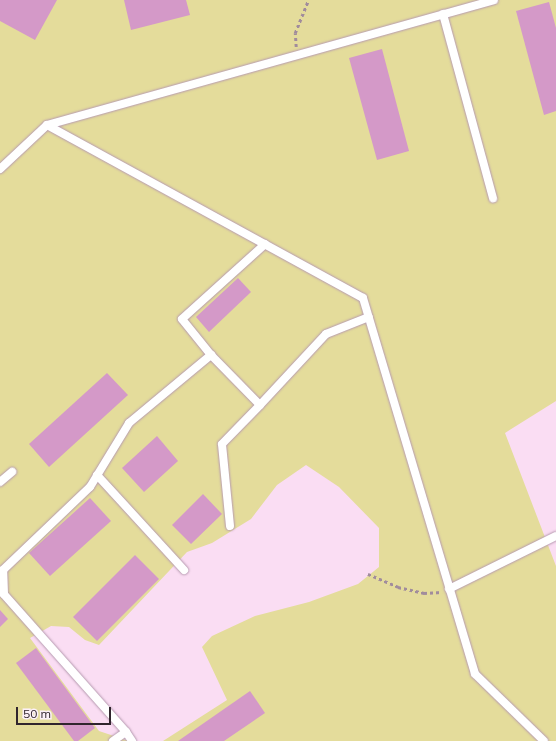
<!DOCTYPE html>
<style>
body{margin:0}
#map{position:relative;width:556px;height:741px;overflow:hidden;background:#faddf3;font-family:Mulish,sans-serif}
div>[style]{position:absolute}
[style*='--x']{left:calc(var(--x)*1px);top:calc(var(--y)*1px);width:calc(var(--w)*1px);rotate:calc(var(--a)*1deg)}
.green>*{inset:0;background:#e4dc9b}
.building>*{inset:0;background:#d499c8}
.path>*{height:2.5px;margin-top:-1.25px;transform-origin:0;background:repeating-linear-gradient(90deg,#a18c9c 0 3px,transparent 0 6px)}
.roads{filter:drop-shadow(0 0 1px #b69ab0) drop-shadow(0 0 1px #b69ab0)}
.lane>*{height:8px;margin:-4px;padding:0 4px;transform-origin:4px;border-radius:4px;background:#fff}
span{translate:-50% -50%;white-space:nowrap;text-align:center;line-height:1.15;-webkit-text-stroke:4px #fcf0f9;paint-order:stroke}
.scale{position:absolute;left:16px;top:707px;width:95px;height:18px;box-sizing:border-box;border:2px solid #30252d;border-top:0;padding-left:5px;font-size:12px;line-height:14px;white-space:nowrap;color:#30252d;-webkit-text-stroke:3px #fcf0f9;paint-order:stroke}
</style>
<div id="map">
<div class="green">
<div style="clip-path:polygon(0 0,556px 0,556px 401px,505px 433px,556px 566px,556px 741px,163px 741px,227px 700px,202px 647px,212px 636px,255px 616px,309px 602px,358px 584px,379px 567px,379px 528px,339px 487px,306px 465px,277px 485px,251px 519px,212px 543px,187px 552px,99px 645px,85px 640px,69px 627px,51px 626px,30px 638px,99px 731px,129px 741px,0 741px)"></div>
</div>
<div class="building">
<div style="clip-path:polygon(0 0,57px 0,35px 40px,0 21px)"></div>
<div style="clip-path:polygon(124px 0,186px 0,190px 15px,131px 30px)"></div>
<div style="clip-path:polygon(549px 2px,556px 28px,556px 111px,544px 115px,516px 11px)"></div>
<div style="clip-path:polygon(382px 49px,409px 151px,377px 160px,349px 58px)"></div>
<div style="clip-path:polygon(238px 278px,251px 292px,209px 332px,196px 317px)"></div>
<div style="clip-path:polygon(107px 373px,128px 395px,49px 467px,29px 444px)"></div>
<div style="clip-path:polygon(157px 436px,178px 461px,144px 492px,122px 468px)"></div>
<div style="clip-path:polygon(203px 494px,222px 514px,191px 544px,172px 525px)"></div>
<div style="clip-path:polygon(90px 498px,111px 521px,50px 576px,29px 553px)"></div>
<div style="clip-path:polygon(135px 555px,159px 579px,97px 641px,73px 617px)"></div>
<div style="clip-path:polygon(0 610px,8px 619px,0 627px)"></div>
<div style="clip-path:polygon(36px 648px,95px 728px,78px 741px,74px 741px,16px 663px)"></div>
<div style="clip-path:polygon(250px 691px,265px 713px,224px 741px,178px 741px)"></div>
</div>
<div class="path">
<div style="--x:296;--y:47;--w:14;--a:-94"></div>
<div style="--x:295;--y:33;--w:35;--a:-68"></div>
<div style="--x:368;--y:574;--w:33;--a:23"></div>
<div style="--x:398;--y:587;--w:27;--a:13"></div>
<div style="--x:424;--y:593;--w:18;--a:-3"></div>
</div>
<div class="roads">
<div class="lane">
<div style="--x:443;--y:14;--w:191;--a:74.8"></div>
<div style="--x:47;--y:125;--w:360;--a:28.7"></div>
<div style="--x:363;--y:298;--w:392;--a:73.4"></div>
<div style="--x:475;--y:674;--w:96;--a:44.2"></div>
<div style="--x:0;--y:169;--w:64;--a:-43.1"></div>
<div style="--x:47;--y:125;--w:464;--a:-15.6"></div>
<div style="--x:211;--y:355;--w:46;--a:-128.9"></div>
<div style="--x:182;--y:319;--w:112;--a:-42.1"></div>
<div style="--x:97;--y:475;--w:129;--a:47.5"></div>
<div style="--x:0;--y:482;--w:16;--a:-40"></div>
<div style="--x:230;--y:526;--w:82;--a:-95.6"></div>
<div style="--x:222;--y:444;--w:54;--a:-45.7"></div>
<div style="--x:449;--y:589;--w:119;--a:-26.4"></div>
<div style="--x:1;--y:591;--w:188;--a:48.4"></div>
<div style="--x:4;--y:594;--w:24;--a:-92"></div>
<div style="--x:3;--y:570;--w:120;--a:-43.7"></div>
<div style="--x:90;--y:487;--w:75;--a:-58.6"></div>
<div style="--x:129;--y:423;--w:107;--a:-39.7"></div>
<div style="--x:211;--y:355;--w:70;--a:45.6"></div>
<div style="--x:260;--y:405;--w:97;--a:-47.1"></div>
<div style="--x:326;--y:334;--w:46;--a:-21.6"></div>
<div style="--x:113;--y:741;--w:16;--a:-35"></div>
<div style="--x:126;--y:732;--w:11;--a:56"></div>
</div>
</div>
<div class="scale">50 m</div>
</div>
